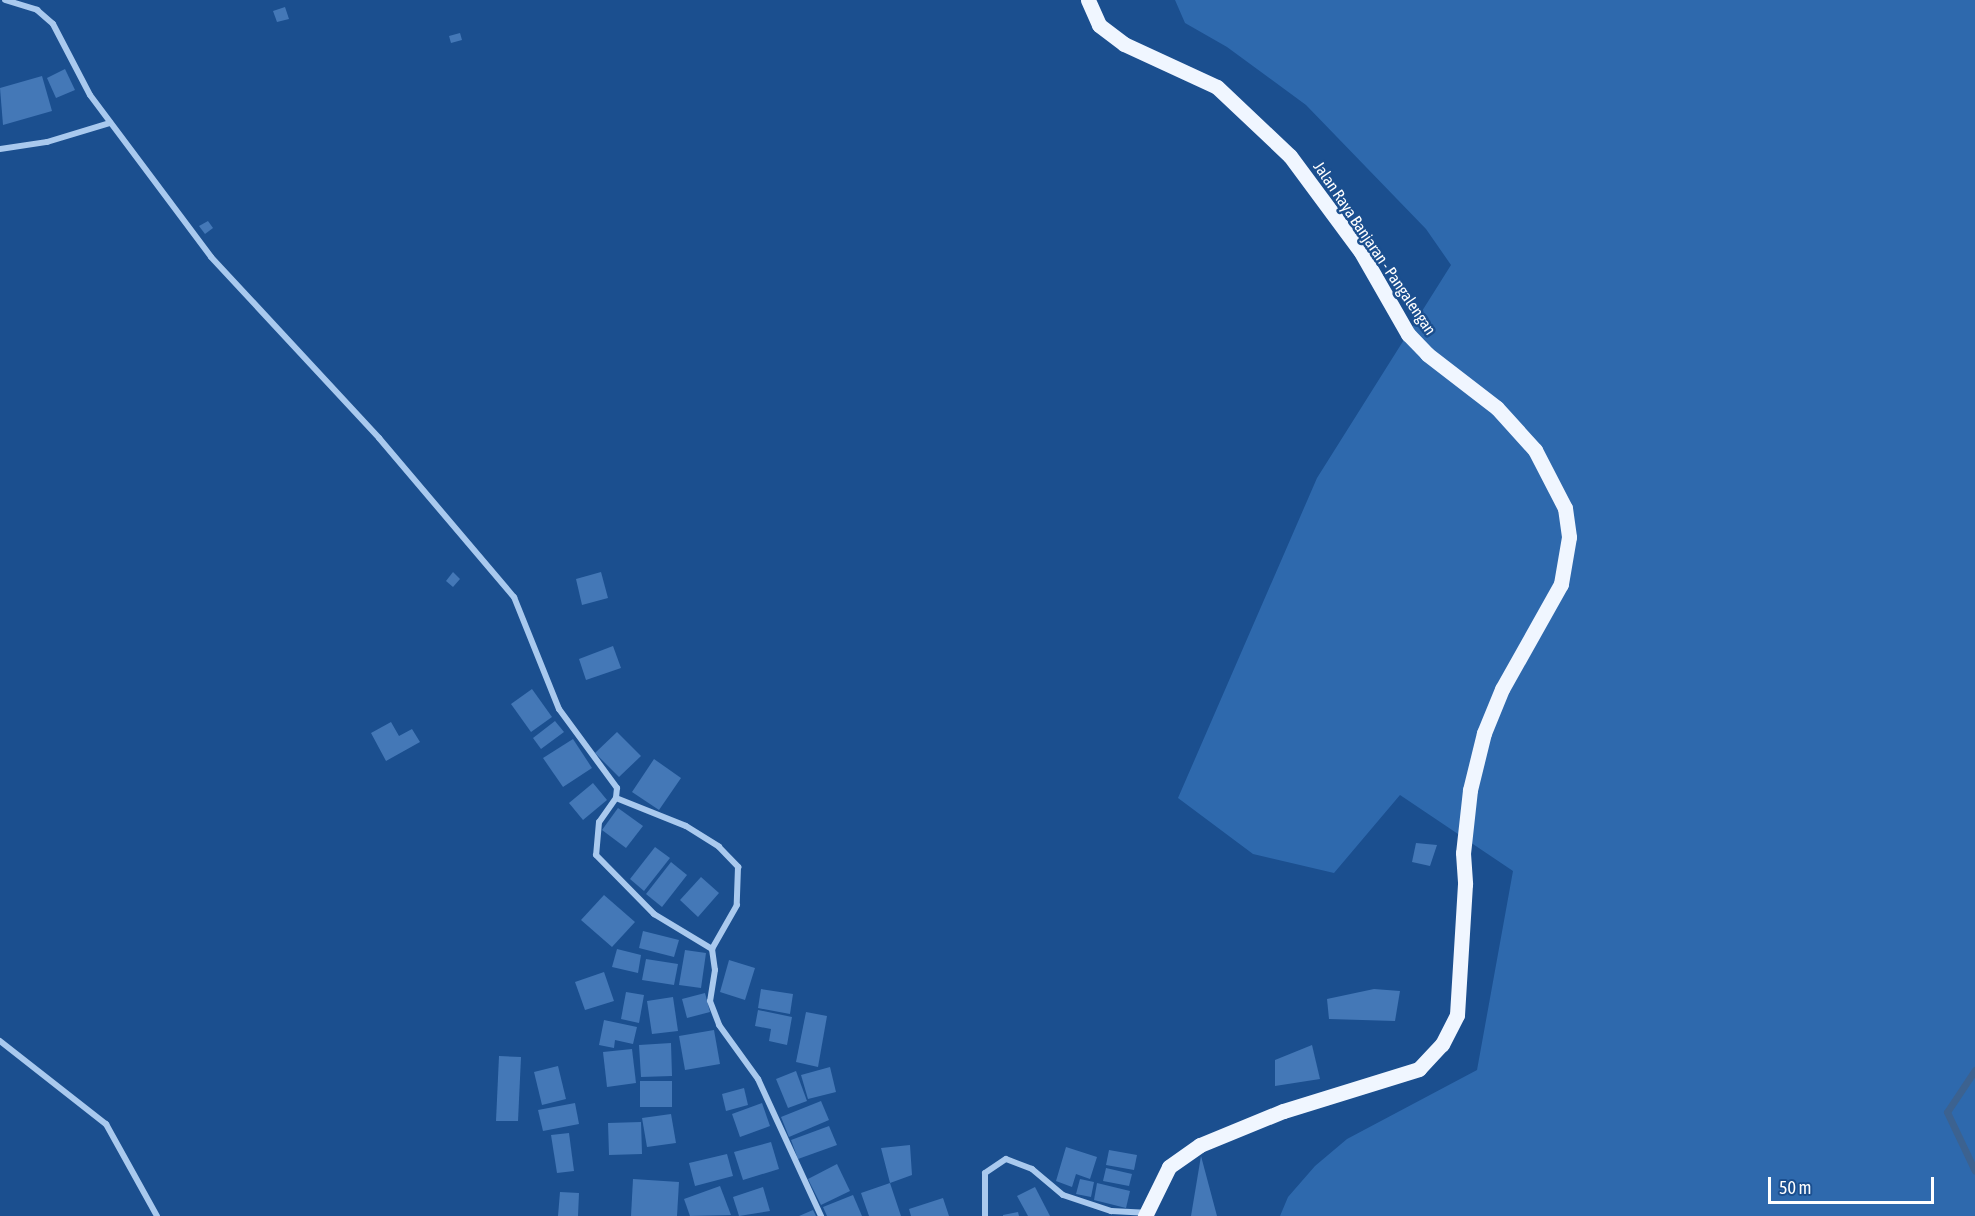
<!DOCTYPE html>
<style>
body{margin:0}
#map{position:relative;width:1975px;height:1216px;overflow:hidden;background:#1b4f8f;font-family:"Asap Condensed",sans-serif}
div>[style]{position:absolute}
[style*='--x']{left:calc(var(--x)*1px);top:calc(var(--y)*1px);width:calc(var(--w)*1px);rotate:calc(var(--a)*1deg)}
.green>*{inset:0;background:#2e69ad}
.stream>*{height:7px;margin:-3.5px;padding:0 3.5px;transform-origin:3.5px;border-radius:3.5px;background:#3c6290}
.building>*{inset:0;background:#4478b7}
.minor>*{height:6px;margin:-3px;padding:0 3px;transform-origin:3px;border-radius:3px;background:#a9c9ee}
.primary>*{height:15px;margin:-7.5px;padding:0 7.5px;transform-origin:7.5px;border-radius:7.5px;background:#f0f6ff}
span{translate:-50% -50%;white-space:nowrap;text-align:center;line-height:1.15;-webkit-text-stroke:5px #1b4f8f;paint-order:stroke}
.street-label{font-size:16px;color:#fff}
.scale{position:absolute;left:1768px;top:1177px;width:166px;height:27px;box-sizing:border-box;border:3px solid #fff;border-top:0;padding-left:8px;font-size:18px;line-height:21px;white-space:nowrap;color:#fff;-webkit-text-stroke:4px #1b4f8f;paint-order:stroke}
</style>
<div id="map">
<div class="green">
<div style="clip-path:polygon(1175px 0,1975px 0,1975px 1216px,1280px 1216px,1288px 1197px,1315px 1166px,1347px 1139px,1477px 1070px,1513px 871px,1400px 795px,1334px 873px,1253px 854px,1178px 798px,1317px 478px,1451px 265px,1426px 229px,1306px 105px,1227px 47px,1185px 23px)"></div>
</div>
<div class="stream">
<div style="--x:1975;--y:1070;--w:50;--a:123.7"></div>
<div style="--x:1947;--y:1112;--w:65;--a:64.6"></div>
</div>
<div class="building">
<div style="clip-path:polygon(285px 7px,289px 19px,277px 22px,273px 11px)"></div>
<div style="clip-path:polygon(460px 33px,462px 40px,451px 43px,449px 36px)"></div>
<div style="clip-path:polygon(65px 69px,75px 90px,56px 98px,47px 78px)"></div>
<div style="clip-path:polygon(42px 76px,52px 111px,3px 125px,0 88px)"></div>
<div style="clip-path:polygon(208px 221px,213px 228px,205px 234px,199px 226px)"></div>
<div style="clip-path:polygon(453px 572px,460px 579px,453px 587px,446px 581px)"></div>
<div style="clip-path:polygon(601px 572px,608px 598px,582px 605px,576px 579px)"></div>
<div style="clip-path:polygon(613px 646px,621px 668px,586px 680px,579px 659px)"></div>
<div style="clip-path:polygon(532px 689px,552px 717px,531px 732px,511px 704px)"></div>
<div style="clip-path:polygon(555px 721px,564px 732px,541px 749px,533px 738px)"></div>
<div style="clip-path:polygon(391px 722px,399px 736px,412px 729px,420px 742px,386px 761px,371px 733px)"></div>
<div style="clip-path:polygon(617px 732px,641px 756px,619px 777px,595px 753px)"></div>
<div style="clip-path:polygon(573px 739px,592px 768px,563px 787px,543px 758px)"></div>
<div style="clip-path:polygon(654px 759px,681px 778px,659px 810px,632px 792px)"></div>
<div style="clip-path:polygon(593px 783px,607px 800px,583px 820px,569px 803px)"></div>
<div style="clip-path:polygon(618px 808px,643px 826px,626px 848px,602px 830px)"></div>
<div style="clip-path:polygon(1416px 843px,1437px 845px,1430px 866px,1412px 862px)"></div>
<div style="clip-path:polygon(655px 847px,670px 858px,644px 891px,630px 879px)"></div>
<div style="clip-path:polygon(671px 862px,687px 875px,662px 907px,646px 894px)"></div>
<div style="clip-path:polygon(701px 877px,719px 893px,698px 917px,680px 900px)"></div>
<div style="clip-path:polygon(604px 895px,635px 922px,612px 947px,581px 920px)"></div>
<div style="clip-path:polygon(643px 931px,679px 940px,674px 957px,639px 948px)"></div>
<div style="clip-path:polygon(617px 949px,641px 955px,638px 973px,612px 967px)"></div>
<div style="clip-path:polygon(685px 950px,706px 953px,701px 988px,679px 985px)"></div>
<div style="clip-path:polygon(646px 959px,678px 964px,674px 985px,642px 980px)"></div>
<div style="clip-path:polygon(729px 960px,755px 968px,745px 1000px,720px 992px)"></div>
<div style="clip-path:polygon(604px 972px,614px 1001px,585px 1010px,575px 982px)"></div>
<div style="clip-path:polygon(761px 989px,793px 994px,790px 1014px,758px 1008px)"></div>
<div style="clip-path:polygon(1374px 989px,1400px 991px,1395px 1021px,1329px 1019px,1327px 999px)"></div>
<div style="clip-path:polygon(626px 992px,644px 995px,639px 1023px,621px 1019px)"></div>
<div style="clip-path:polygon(705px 993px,710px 1012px,687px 1018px,682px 999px)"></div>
<div style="clip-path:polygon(673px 997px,678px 1031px,652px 1034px,647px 1001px)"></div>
<div style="clip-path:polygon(758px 1010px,792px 1017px,787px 1045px,769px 1041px,771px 1029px,755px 1026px)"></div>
<div style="clip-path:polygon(806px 1012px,827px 1016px,818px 1067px,796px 1062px)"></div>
<div style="clip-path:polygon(604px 1020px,637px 1027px,633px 1044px,615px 1040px,614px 1048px,599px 1045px)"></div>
<div style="clip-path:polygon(714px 1030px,720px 1064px,685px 1070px,679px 1036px)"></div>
<div style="clip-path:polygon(671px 1043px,672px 1076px,641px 1077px,639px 1045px)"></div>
<div style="clip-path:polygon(1312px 1045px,1320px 1079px,1275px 1086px,1275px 1060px)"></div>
<div style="clip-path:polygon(632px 1049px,636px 1083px,607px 1087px,603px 1052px)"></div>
<div style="clip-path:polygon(499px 1056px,521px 1057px,518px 1121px,496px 1121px)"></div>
<div style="clip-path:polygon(558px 1066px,566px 1099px,542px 1105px,534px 1072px)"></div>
<div style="clip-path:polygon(830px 1067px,836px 1092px,808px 1099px,801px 1075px)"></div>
<div style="clip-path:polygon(796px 1071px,807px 1101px,788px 1108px,776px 1079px)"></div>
<div style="clip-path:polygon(640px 1081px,672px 1081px,672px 1107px,640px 1107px)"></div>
<div style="clip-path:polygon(744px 1088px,748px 1105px,726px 1111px,722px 1094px)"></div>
<div style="clip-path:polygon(821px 1101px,829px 1120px,789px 1137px,781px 1117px)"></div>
<div style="clip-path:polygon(575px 1103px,579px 1124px,543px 1131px,538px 1110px)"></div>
<div style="clip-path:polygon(762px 1103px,770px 1126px,740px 1137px,732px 1114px)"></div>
<div style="clip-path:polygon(671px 1114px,676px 1143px,647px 1147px,642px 1118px)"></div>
<div style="clip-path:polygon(641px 1122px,642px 1154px,609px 1155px,608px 1123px)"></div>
<div style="clip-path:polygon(829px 1126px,837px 1145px,798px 1159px,791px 1140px)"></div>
<div style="clip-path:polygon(569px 1133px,574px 1171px,557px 1173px,551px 1135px)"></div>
<div style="clip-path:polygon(771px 1142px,779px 1169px,743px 1180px,734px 1152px)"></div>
<div style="clip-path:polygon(910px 1145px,912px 1175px,890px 1183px,901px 1216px,869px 1216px,861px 1193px,890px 1183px,881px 1148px)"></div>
<div style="clip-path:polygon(1066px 1147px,1097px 1157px,1090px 1179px,1076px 1174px,1072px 1187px,1056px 1181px)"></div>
<div style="clip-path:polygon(1109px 1150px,1137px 1155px,1134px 1170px,1106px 1165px)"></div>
<div style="clip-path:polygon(727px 1154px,733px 1176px,695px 1186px,689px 1163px)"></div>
<div style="clip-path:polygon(1201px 1156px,1217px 1216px,1191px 1216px)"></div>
<div style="clip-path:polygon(837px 1164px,850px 1191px,821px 1205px,808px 1179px)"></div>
<div style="clip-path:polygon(1106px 1168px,1132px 1174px,1129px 1186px,1103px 1181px)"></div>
<div style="clip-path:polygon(633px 1179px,679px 1182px,677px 1216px,631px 1216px)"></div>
<div style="clip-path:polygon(1080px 1179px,1094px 1182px,1091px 1197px,1076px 1194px)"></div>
<div style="clip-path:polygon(1097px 1183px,1130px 1191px,1126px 1208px,1094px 1200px)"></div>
<div style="clip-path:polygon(720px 1186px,731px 1215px,690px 1216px,684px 1199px)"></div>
<div style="clip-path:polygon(763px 1187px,770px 1211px,739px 1216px,733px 1197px)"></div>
<div style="clip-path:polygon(1035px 1187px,1050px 1216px,1028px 1216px,1017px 1196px)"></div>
<div style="clip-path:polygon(560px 1192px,579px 1193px,578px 1216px,558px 1216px)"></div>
<div style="clip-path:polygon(853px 1195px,862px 1216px,827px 1216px,823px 1207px)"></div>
<div style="clip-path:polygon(943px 1198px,949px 1216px,911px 1216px,909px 1209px)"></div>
<div style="clip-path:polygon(813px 1210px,816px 1216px,799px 1216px)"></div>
<div style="clip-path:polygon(1018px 1212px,1019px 1216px,1003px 1216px,1003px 1215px)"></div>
</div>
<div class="minor">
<div style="--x:5;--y:0;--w:34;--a:17"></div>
<div style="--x:37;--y:10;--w:21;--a:41"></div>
<div style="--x:53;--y:24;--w:80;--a:62.5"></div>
<div style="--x:90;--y:95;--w:202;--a:53.2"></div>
<div style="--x:211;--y:257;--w:247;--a:47.1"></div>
<div style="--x:379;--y:438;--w:209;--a:49.7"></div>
<div style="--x:514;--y:597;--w:121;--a:68.1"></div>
<div style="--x:559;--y:709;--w:98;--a:53.7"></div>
<div style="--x:617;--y:788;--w:10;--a:96"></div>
<div style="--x:616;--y:798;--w:29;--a:125"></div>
<div style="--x:599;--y:822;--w:33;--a:95"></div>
<div style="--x:596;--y:855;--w:83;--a:45.5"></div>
<div style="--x:654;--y:914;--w:68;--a:31.1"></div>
<div style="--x:712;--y:949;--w:21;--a:82"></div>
<div style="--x:715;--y:970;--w:31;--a:99"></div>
<div style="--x:710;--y:1001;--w:26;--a:69"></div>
<div style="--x:719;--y:1025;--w:67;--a:54.2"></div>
<div style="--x:758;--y:1079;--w:151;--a:65.3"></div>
<div style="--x:0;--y:149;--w:48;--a:-8.5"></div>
<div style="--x:47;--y:142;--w:66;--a:-16.8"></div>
<div style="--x:616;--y:798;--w:75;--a:21.8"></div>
<div style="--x:686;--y:826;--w:39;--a:32"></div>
<div style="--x:719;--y:847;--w:28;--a:46"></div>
<div style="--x:738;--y:867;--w:38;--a:92"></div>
<div style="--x:737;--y:905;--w:51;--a:119.6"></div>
<div style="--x:0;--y:1041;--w:135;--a:38.1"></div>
<div style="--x:106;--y:1124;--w:105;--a:61"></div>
<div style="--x:985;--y:1216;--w:43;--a:-90"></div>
<div style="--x:985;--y:1173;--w:25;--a:-34"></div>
<div style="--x:1006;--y:1159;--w:28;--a:21"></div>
<div style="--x:1032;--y:1169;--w:40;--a:40"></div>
<div style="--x:1063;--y:1195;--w:51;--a:18.4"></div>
<div style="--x:1111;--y:1211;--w:34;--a:3"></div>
</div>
<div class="primary">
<div style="--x:1088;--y:0;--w:27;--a:66"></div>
<div style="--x:1099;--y:25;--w:31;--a:37"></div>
<div style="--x:1124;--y:44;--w:102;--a:24.8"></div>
<div style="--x:1217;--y:87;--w:100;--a:43.4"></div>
<div style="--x:1290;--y:156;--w:119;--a:53.5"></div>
<div style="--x:1361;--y:252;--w:95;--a:60.2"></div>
<div style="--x:1408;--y:334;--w:28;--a:46"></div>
<div style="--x:1427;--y:354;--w:88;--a:37.6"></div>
<div style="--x:1497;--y:408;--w:57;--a:47.9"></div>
<div style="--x:1535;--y:450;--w:65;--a:62.7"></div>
<div style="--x:1565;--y:508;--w:29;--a:82"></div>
<div style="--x:1569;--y:537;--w:48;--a:99.7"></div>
<div style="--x:1561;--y:584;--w:120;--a:119.3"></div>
<div style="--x:1502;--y:689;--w:48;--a:112.2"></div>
<div style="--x:1484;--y:733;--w:59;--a:103.8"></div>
<div style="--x:1470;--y:790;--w:63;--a:96.3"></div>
<div style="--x:1463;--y:853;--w:31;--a:86"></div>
<div style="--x:1465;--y:884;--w:131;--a:93.5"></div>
<div style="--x:1457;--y:1015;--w:33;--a:117"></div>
<div style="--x:1442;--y:1044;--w:34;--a:133"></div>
<div style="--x:1419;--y:1069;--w:142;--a:162.8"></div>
<div style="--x:1283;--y:1111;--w:90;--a:157.7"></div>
<div style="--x:1200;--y:1145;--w:38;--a:145"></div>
<div style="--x:1169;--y:1167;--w:55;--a:116.1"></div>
</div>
<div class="street-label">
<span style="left:1375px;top:248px;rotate:56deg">Jalan Raya Banjaran - Pangalengan</span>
</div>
<div class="scale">50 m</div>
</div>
